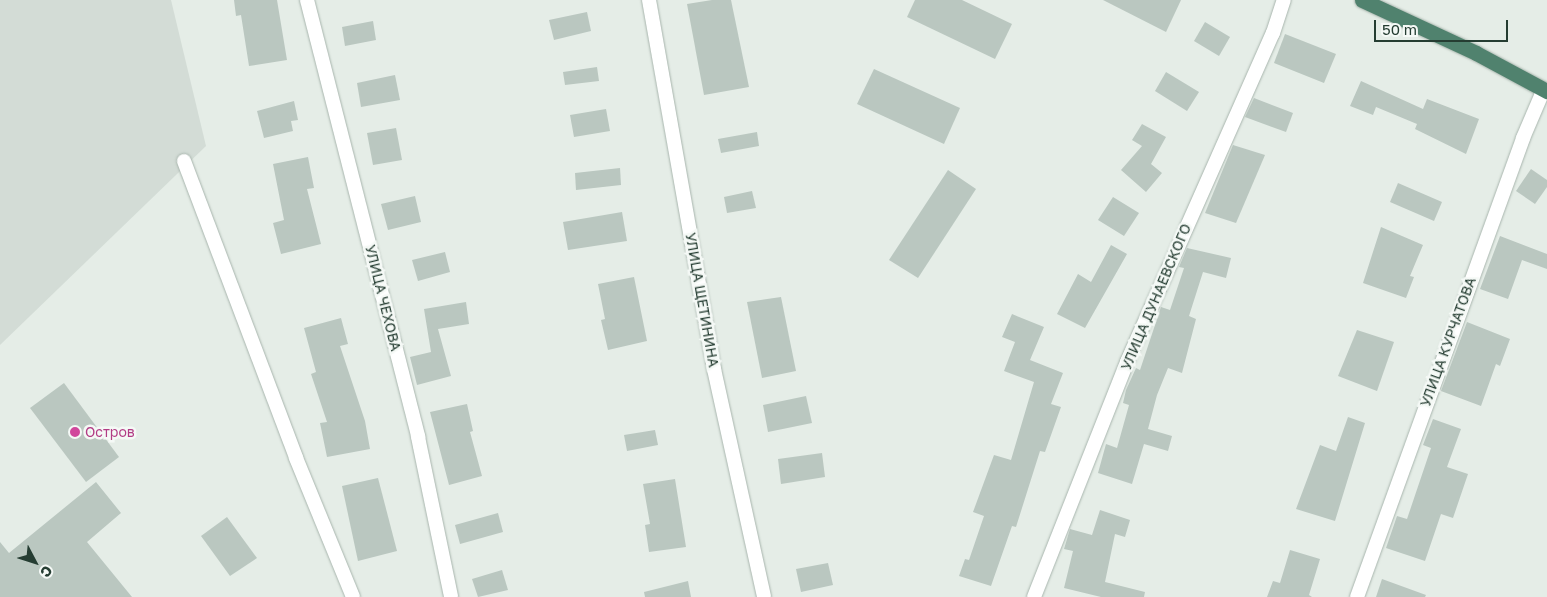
<!DOCTYPE html>
<meta charset="utf-8">
<style>
body{margin:0}
#map{position:relative;width:1547px;height:597px;overflow:hidden;background:#e5ede7;font-family:"Golos Text",sans-serif}
div>[style]{position:absolute}
[style*='--x']{left:calc(var(--x)*1px);top:calc(var(--y)*1px);width:calc(var(--w)*1px);rotate:calc(var(--a)*1deg)}
.built>*{inset:0;background:#d3dcd6}
.building>*{inset:0;background:#bac7c0}
.roads{filter:drop-shadow(0 0 1px #a8b5ad) drop-shadow(0 0 1px #a8b5ad)}
.minor>*{height:14px;margin:-7px;padding:0 7px;transform-origin:7px;border-radius:7px;background:#fff}
.trunk>*{height:15px;margin:-7.5px;padding:0 7.5px;transform-origin:7.5px;border-radius:7.5px;background:#50826e}
.dots>*{width:14px;height:14px;translate:-50% -50%;box-sizing:border-box;border:2px solid #f5f9f6;border-radius:50%}
span{translate:-50% -50%;white-space:nowrap;text-align:center;line-height:1.15;-webkit-text-stroke:5px #f5f9f6;paint-order:stroke}
.street-label{font-size:14px;color:#253d32}
.hotel-label{font-size:14px;color:#b23c85}
.left{translate:0 -50%;text-align:left}
.north{position:absolute;left:10px;top:537px;width:50px;height:50px;-webkit-text-stroke:4px #f5f9f6;paint-order:stroke;rotate:130deg;font-size:14px;font-weight:700;line-height:20px;text-align:center;color:#253d32}
.north::after{content:'';display:block;margin:auto;width:18px;height:22px;background:#253d32;clip-path:polygon(50% 0,100% 100%,50% 72%,0 100%)}
.scale{position:absolute;left:1374px;top:20px;width:134px;height:22px;box-sizing:border-box;border:2px solid #253d32;border-top:0;padding-left:6px;font-size:15px;line-height:18px;white-space:nowrap;color:#253d32;-webkit-text-stroke:4px #f5f9f6;paint-order:stroke}
</style>
<div id="map">
<div class="built">
<div style="clip-path:polygon(0 0,171px 0,206px 146px,0 345px)"></div>
</div>
<div class="building">
<div style="clip-path:polygon(234px 0,277px 0,287px 60px,249px 66px,241px 15px,236px 16px)"></div>
<div style="clip-path:polygon(712px 0,731px 0,749px 87px,704px 95px,687px 4px)"></div>
<div style="clip-path:polygon(915px 0,962px 0,1012px 24px,995px 59px,907px 17px)"></div>
<div style="clip-path:polygon(1103px 0,1181px 0,1166px 32px)"></div>
<div style="clip-path:polygon(587px 12px,591px 31px,554px 40px,549px 20px)"></div>
<div style="clip-path:polygon(373px 21px,376px 40px,345px 46px,342px 27px)"></div>
<div style="clip-path:polygon(1205px 22px,1230px 37px,1219px 56px,1194px 41px)"></div>
<div style="clip-path:polygon(1285px 34px,1336px 54px,1324px 83px,1274px 63px)"></div>
<div style="clip-path:polygon(597px 67px,599px 81px,565px 85px,563px 72px)"></div>
<div style="clip-path:polygon(874px 69px,960px 108px,944px 144px,857px 104px)"></div>
<div style="clip-path:polygon(1166px 72px,1199px 92px,1187px 111px,1155px 91px)"></div>
<div style="clip-path:polygon(395px 75px,400px 100px,361px 107px,357px 83px)"></div>
<div style="clip-path:polygon(1361px 81px,1423px 109px,1427px 99px,1479px 119px,1466px 154px,1415px 129px,1417px 124px,1376px 107px,1373px 115px,1350px 106px)"></div>
<div style="clip-path:polygon(1254px 98px,1293px 113px,1286px 132px,1245px 117px)"></div>
<div style="clip-path:polygon(294px 101px,298px 120px,291px 121px,293px 131px,264px 138px,257px 111px)"></div>
<div style="clip-path:polygon(606px 109px,610px 131px,574px 137px,570px 115px)"></div>
<div style="clip-path:polygon(1142px 124px,1166px 137px,1151px 164px,1162px 173px,1146px 192px,1121px 170px,1142px 146px,1132px 140px)"></div>
<div style="clip-path:polygon(396px 128px,402px 160px,373px 165px,367px 133px)"></div>
<div style="clip-path:polygon(757px 132px,759px 146px,721px 153px,718px 139px)"></div>
<div style="clip-path:polygon(1233px 145px,1265px 155px,1236px 223px,1205px 213px)"></div>
<div style="clip-path:polygon(308px 157px,314px 188px,307px 189px,321px 244px,281px 254px,273px 223px,284px 220px,273px 164px)"></div>
<div style="clip-path:polygon(620px 168px,621px 185px,576px 190px,575px 173px)"></div>
<div style="clip-path:polygon(1531px 169px,1547px 180px,1547px 187px,1535px 204px,1516px 191px)"></div>
<div style="clip-path:polygon(948px 170px,976px 189px,918px 278px,889px 260px)"></div>
<div style="clip-path:polygon(1398px 183px,1442px 202px,1434px 221px,1390px 202px)"></div>
<div style="clip-path:polygon(752px 191px,756px 208px,727px 213px,724px 197px)"></div>
<div style="clip-path:polygon(415px 196px,421px 222px,388px 230px,381px 204px)"></div>
<div style="clip-path:polygon(1113px 197px,1139px 213px,1124px 236px,1098px 220px)"></div>
<div style="clip-path:polygon(622px 212px,627px 241px,568px 250px,563px 222px)"></div>
<div style="clip-path:polygon(1381px 227px,1423px 245px,1410px 276px,1414px 277px,1406px 298px,1363px 283px)"></div>
<div style="clip-path:polygon(1500px 236px,1547px 254px,1547px 269px,1522px 260px,1508px 299px,1480px 289px)"></div>
<div style="clip-path:polygon(1111px 245px,1127px 254px,1085px 328px,1057px 314px,1078px 274px,1091px 282px)"></div>
<div style="clip-path:polygon(1187px 248px,1231px 258px,1226px 278px,1203px 272px,1189px 316px,1196px 319px,1182px 373px,1168px 368px,1157px 395px,1148px 429px,1172px 436px,1168px 451px,1144px 444px,1132px 484px,1098px 473px,1106px 444px,1117px 448px,1129px 405px,1123px 403px,1126px 390px,1136px 368px,1140px 370px,1161px 307px,1170px 310px,1184px 268px,1179px 267px)"></div>
<div style="clip-path:polygon(445px 252px,450px 272px,418px 281px,412px 260px)"></div>
<div style="clip-path:polygon(634px 277px,647px 341px,608px 350px,601px 320px,605px 319px,598px 284px)"></div>
<div style="clip-path:polygon(781px 297px,796px 371px,762px 378px,747px 302px)"></div>
<div style="clip-path:polygon(466px 302px,469px 324px,438px 329px,451px 376px,417px 385px,410px 357px,431px 352px,424px 309px)"></div>
<div style="clip-path:polygon(1012px 314px,1044px 327px,1030px 360px,1063px 373px,1051px 404px,1061px 407px,1045px 452px,1040px 451px,1016px 527px,1012px 526px,991px 586px,959px 576px,965px 559px,969px 560px,984px 516px,973px 512px,994px 455px,1011px 460px,1034px 382px,1004px 371px,1015px 342px,1002px 337px)"></div>
<div style="clip-path:polygon(341px 318px,348px 344px,340px 346px,365px 421px,370px 449px,327px 457px,320px 423px,327px 422px,311px 374px,316px 372px,304px 328px)"></div>
<div style="clip-path:polygon(1467px 322px,1510px 339px,1500px 366px,1496px 364px,1481px 406px,1441px 391px)"></div>
<div style="clip-path:polygon(1357px 330px,1394px 342px,1377px 391px,1338px 376px)"></div>
<div style="clip-path:polygon(64px 383px,119px 457px,86px 482px,30px 408px)"></div>
<div style="clip-path:polygon(806px 396px,812px 423px,768px 432px,763px 405px)"></div>
<div style="clip-path:polygon(467px 404px,473px 431px,470px 432px,482px 476px,449px 485px,430px 412px)"></div>
<div style="clip-path:polygon(1348px 417px,1365px 423px,1335px 521px,1296px 509px,1320px 445px,1336px 451px)"></div>
<div style="clip-path:polygon(1433px 419px,1461px 429px,1447px 467px,1468px 474px,1453px 518px,1441px 514px,1425px 561px,1386px 548px,1397px 516px,1407px 519px,1431px 448px,1423px 445px)"></div>
<div style="clip-path:polygon(655px 430px,658px 445px,627px 451px,624px 435px)"></div>
<div style="clip-path:polygon(822px 453px,825px 477px,781px 484px,778px 459px)"></div>
<div style="clip-path:polygon(378px 478px,397px 551px,358px 561px,342px 486px)"></div>
<div style="clip-path:polygon(675px 479px,686px 547px,649px 552px,645px 525px,650px 524px,643px 484px)"></div>
<div style="clip-path:polygon(96px 482px,121px 513px,87px 542px,132px 597px,0 597px,0 542px,9px 553px)"></div>
<div style="clip-path:polygon(1100px 510px,1130px 520px,1125px 537px,1115px 534px,1105px 582px,1145px 592px,1144px 597px,1101px 597px,1064px 588px,1073px 551px,1064px 549px,1070px 529px,1092px 535px)"></div>
<div style="clip-path:polygon(498px 513px,503px 532px,460px 544px,455px 525px)"></div>
<div style="clip-path:polygon(227px 517px,257px 558px,230px 576px,201px 536px)"></div>
<div style="clip-path:polygon(1290px 550px,1320px 559px,1309px 595px,1312px 597px,1267px 597px,1273px 581px,1280px 583px)"></div>
<div style="clip-path:polygon(828px 563px,833px 585px,801px 592px,796px 569px)"></div>
<div style="clip-path:polygon(502px 570px,508px 590px,478px 597px,472px 579px)"></div>
<div style="clip-path:polygon(1382px 579px,1426px 595px,1425px 597px,1376px 597px)"></div>
<div style="clip-path:polygon(688px 581px,691px 597px,645px 597px,644px 592px)"></div>
</div>
<div class="roads">
<div class="minor">
<div style="--x:307;--y:0;--w:451;--a:75.7"></div>
<div style="--x:418;--y:437;--w:163;--a:78.3"></div>
<div style="--x:649;--y:0;--w:375;--a:80"></div>
<div style="--x:714;--y:369;--w:233;--a:77.6"></div>
<div style="--x:184;--y:161;--w:317;--a:69.3"></div>
<div style="--x:296;--y:458;--w:150;--a:67.7"></div>
<div style="--x:1034;--y:597;--w:253;--a:-68.4"></div>
<div style="--x:1127;--y:362;--w:360;--a:-66.1"></div>
<div style="--x:1273;--y:33;--w:35;--a:-72"></div>
<div style="--x:1357;--y:597;--w:488;--a:-70.1"></div>
<div style="--x:1523;--y:138;--w:53;--a:-66.8"></div>
</div>
<div class="trunk">
<div style="--x:1362;--y:0;--w:126;--a:24.9"></div>
<div style="--x:1476;--y:53;--w:81;--a:28.2"></div>
</div>
</div>
<div class="dots">
<div style="left:75px;top:432px;background:#d1479c"></div>
</div>
<div class="street-label">
<span style="left:1156px;top:297px;rotate:-67deg">УЛИЦА ДУНАЕВСКОГО</span>
<span style="left:383px;top:298px;rotate:76deg">УЛИЦА ЧЕХОВА</span>
<span style="left:702px;top:300px;rotate:80deg">УЛИЦА ЩЕТИНИНА</span>
<span style="left:1448px;top:342px;rotate:-70deg">УЛИЦА КУРЧАТОВА</span>
</div>
<div class="hotel-label">
<span class="left" style="left:85px;top:432px">Остров</span>
</div>
<div class="north">С</div>
<div class="scale">50 m</div>
</div>
